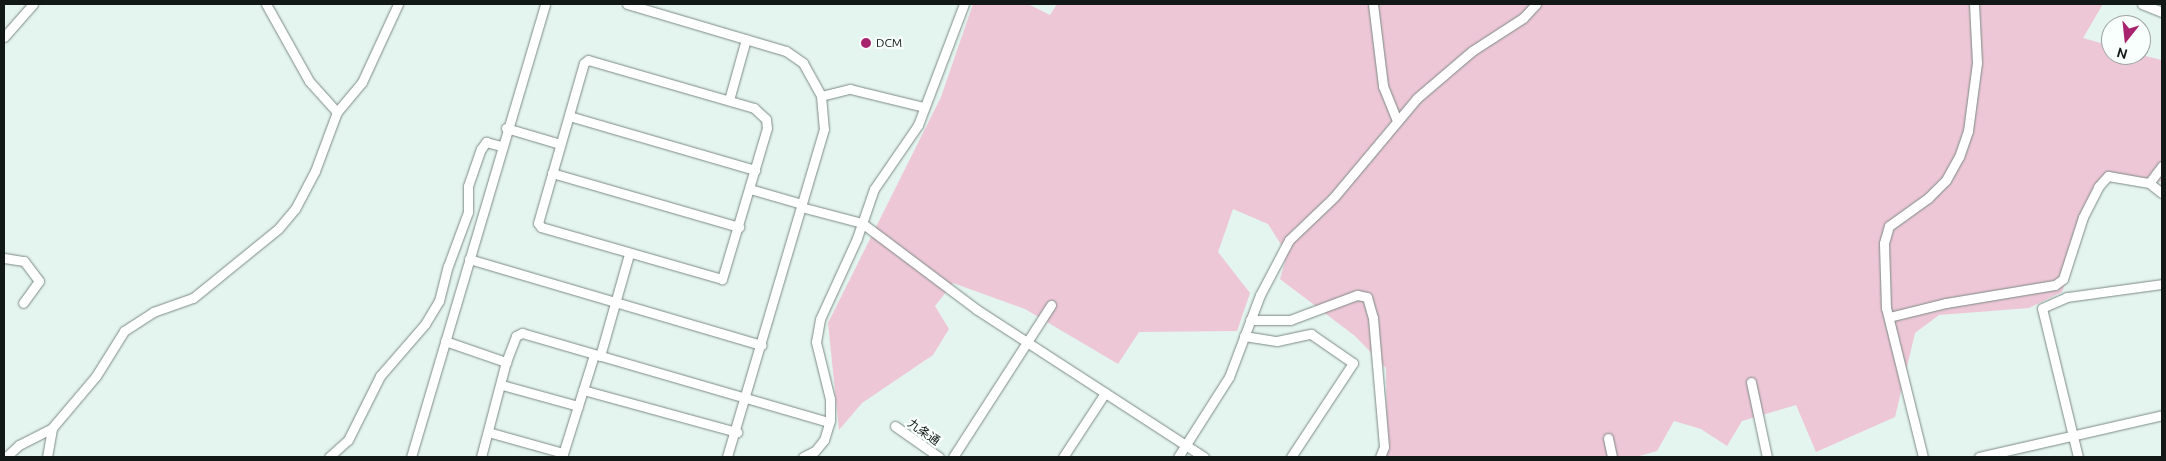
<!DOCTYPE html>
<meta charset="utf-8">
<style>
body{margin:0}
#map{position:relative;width:2166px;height:461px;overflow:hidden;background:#e4f4ee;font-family:Ubuntu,"Noto Sans JP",sans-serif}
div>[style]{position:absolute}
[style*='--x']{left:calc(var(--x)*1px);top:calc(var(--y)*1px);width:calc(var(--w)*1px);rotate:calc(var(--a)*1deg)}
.green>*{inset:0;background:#eec7d7}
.roads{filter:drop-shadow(0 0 1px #7b8a84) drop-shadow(0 0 1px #7b8a84)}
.minor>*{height:9px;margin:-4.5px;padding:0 4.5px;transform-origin:4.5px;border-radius:4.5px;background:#fff}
.dots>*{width:14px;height:14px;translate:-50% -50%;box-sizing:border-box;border:2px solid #f8fffc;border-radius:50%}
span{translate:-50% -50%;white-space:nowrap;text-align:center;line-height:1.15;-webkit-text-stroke:4.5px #f8fffc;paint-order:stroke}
.poi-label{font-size:12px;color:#121816}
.left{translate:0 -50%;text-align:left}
.street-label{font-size:12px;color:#121816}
.frame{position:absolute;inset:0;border:5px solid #121816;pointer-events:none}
.north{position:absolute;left:2101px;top:15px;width:50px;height:50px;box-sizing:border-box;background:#f8fffc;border:1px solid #9ca3a0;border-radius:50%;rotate:196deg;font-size:14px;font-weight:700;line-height:20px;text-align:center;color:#121816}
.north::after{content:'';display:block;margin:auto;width:18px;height:22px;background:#a9246e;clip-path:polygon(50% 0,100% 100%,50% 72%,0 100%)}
</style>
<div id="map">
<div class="green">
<div style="clip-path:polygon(973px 4px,1028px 4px,1050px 15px,1057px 4px,2103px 4px,2083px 38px,2111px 46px,2111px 55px,2141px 55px,2162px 60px,2162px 182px,2104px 174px,2062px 292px,2029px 308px,1939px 315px,1915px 333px,1895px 417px,1816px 452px,1796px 405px,1742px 421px,1727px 446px,1701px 429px,1674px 421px,1657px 451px,1636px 457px,1387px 457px,1386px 368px,1355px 336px,1280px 279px,1287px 254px,1268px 224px,1233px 209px,1218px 252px,1250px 293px,1237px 331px,1139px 332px,1118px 364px,1025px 309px,953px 283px,935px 306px,949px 329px,933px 355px,862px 403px,839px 430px,828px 323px,941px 97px)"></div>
</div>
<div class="roads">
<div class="minor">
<div style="--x:266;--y:4;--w:88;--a:60.8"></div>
<div style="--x:309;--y:81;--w:42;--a:47.9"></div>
<div style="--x:627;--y:4;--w:166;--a:16.5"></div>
<div style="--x:786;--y:51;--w:21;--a:35"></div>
<div style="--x:803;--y:63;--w:38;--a:61"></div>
<div style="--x:821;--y:96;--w:33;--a:85"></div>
<div style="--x:824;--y:129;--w:342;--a:106.5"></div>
<div style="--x:1373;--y:4;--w:83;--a:83"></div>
<div style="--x:1383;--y:86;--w:35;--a:68"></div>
<div style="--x:2142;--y:4;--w:22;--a:22"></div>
<div style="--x:4;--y:37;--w:44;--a:-48.7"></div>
<div style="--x:588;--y:60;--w:173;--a:16.1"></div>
<div style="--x:754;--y:108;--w:16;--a:43"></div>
<div style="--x:766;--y:119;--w:9;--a:84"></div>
<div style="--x:767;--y:128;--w:158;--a:106.6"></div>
<div style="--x:722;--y:279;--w:188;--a:-164"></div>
<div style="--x:541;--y:227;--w:5;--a:-127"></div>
<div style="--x:538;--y:223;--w:166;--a:-74"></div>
<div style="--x:584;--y:63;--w:5;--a:-37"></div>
<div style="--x:821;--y:96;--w:30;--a:-14"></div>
<div style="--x:850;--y:89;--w:76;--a:13.7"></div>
<div style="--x:729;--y:100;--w:63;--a:-74.4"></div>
<div style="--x:569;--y:116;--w:194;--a:16.2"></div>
<div style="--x:506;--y:128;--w:56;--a:16.5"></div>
<div style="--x:2162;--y:166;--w:21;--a:127"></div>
<div style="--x:2149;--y:183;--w:16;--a:38"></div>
<div style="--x:552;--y:173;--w:195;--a:16.1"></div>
<div style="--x:750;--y:189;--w:54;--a:16.1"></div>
<div style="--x:801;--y:207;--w:63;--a:14.7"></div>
<div style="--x:862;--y:223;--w:143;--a:37"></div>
<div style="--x:976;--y:309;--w:272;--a:33"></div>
<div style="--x:4;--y:258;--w:20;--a:9"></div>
<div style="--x:24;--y:261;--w:25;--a:53"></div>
<div style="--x:39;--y:281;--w:27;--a:126"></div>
<div style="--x:469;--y:259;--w:305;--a:16.4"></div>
<div style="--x:1889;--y:317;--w:59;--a:-13.8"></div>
<div style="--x:1946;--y:303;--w:110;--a:-9.4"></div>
<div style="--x:2055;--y:285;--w:10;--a:-37"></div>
<div style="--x:2063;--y:279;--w:65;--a:-72.1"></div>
<div style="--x:2083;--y:217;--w:34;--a:-63"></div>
<div style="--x:2098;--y:187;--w:15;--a:-48"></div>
<div style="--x:2108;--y:176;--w:42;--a:9.7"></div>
<div style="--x:1250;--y:320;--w:40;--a:0"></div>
<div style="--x:1290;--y:320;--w:72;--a:-20.5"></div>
<div style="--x:1357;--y:295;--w:10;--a:11"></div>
<div style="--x:1367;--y:297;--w:22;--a:74"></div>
<div style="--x:1373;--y:318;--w:129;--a:85.1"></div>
<div style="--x:1384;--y:447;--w:11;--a:112"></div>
<div style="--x:1244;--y:336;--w:33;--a:9"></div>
<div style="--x:1277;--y:341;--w:35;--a:-12"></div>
<div style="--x:1311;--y:334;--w:51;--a:34.6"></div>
<div style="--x:1353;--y:363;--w:113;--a:123.4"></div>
<div style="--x:445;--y:341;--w:65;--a:19"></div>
<div style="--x:600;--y:356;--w:106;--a:-74.1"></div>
<div style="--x:1751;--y:382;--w:77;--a:78"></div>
<div style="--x:502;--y:385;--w:79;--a:15.4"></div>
<div style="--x:583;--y:390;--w:160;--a:15.3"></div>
<div style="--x:895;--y:426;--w:54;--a:35.2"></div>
<div style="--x:488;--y:432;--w:78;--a:15.6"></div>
<div style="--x:1608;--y:438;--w:19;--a:78"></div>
<div style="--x:6;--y:457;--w:18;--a:-43"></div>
<div style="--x:19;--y:445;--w:37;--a:-27"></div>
<div style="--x:47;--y:457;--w:29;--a:-80"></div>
<div style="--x:52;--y:428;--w:68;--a:-49.8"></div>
<div style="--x:96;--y:376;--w:53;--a:-58.1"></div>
<div style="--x:124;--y:331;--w:35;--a:-33"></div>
<div style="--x:153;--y:312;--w:42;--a:-19.3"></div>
<div style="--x:193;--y:298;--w:109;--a:-39.1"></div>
<div style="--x:278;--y:229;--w:26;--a:-50"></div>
<div style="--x:295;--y:209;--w:43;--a:-62.2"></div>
<div style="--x:315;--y:171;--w:63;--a:-69.6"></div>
<div style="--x:337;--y:112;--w:39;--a:-50"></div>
<div style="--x:362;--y:82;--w:86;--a:-65.2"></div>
<div style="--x:329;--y:457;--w:25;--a:-42"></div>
<div style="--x:348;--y:440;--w:72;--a:-63.4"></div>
<div style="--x:380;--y:376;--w:69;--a:-49.1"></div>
<div style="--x:425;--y:324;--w:27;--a:-59"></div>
<div style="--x:439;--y:301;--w:36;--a:-76"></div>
<div style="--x:448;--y:266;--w:58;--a:-69.7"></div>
<div style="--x:468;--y:212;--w:26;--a:-90"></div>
<div style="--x:468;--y:186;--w:39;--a:-71"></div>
<div style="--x:481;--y:149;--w:9;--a:-54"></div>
<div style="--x:486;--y:142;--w:16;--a:15"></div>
<div style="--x:411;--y:457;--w:472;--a:-73.5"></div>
<div style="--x:481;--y:457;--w:98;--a:-75.3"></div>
<div style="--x:506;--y:362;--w:28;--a:-69"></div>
<div style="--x:516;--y:336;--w:7;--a:-27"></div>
<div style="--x:522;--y:333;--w:320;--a:16.2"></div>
<div style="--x:562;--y:457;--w:107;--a:-72.6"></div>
<div style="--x:803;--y:457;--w:13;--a:-27"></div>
<div style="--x:815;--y:451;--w:14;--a:-51"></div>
<div style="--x:824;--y:440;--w:21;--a:-73"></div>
<div style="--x:830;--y:420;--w:21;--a:-90"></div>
<div style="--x:830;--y:399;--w:59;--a:-103.8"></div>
<div style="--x:816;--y:342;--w:23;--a:-80"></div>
<div style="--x:820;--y:319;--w:89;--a:-65.4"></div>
<div style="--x:857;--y:238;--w:52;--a:-70.9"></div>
<div style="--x:874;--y:189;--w:78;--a:-55.5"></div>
<div style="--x:918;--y:125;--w:129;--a:-69.2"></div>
<div style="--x:953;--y:457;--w:181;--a:-57.2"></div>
<div style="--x:1063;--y:457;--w:77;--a:-56.7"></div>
<div style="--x:1178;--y:457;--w:95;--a:-57.5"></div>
<div style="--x:1229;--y:377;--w:88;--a:-69.3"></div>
<div style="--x:1260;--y:295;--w:62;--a:-62.2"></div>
<div style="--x:1289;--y:240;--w:62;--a:-43.7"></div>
<div style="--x:1334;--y:197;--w:129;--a:-50"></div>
<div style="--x:1417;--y:98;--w:72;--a:-40.5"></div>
<div style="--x:1472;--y:51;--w:61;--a:-32.9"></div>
<div style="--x:1523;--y:18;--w:19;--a:-47"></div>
<div style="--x:1923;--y:457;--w:154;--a:-103.9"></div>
<div style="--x:1886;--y:308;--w:65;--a:-91.8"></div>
<div style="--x:1884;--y:243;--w:18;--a:-74"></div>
<div style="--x:1889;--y:226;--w:48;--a:-35.7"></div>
<div style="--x:1928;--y:198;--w:25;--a:-45"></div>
<div style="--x:1946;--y:180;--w:26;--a:-61"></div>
<div style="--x:1959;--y:157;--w:28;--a:-71"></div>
<div style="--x:1968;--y:131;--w:69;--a:-82.5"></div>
<div style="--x:1977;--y:63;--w:59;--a:-92.9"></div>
<div style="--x:1979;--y:457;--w:188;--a:-12.9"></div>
<div style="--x:2078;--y:457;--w:153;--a:-103.6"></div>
<div style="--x:2042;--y:308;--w:27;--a:-24"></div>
<div style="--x:2067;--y:297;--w:96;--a:-7.8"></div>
</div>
</div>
<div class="dots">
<div style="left:866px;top:43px;background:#a9246e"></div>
</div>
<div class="poi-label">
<span class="left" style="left:876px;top:43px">DCM</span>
</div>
<div class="street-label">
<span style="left:924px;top:432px;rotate:35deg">九条通</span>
</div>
<div class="frame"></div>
<div class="north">N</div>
</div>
